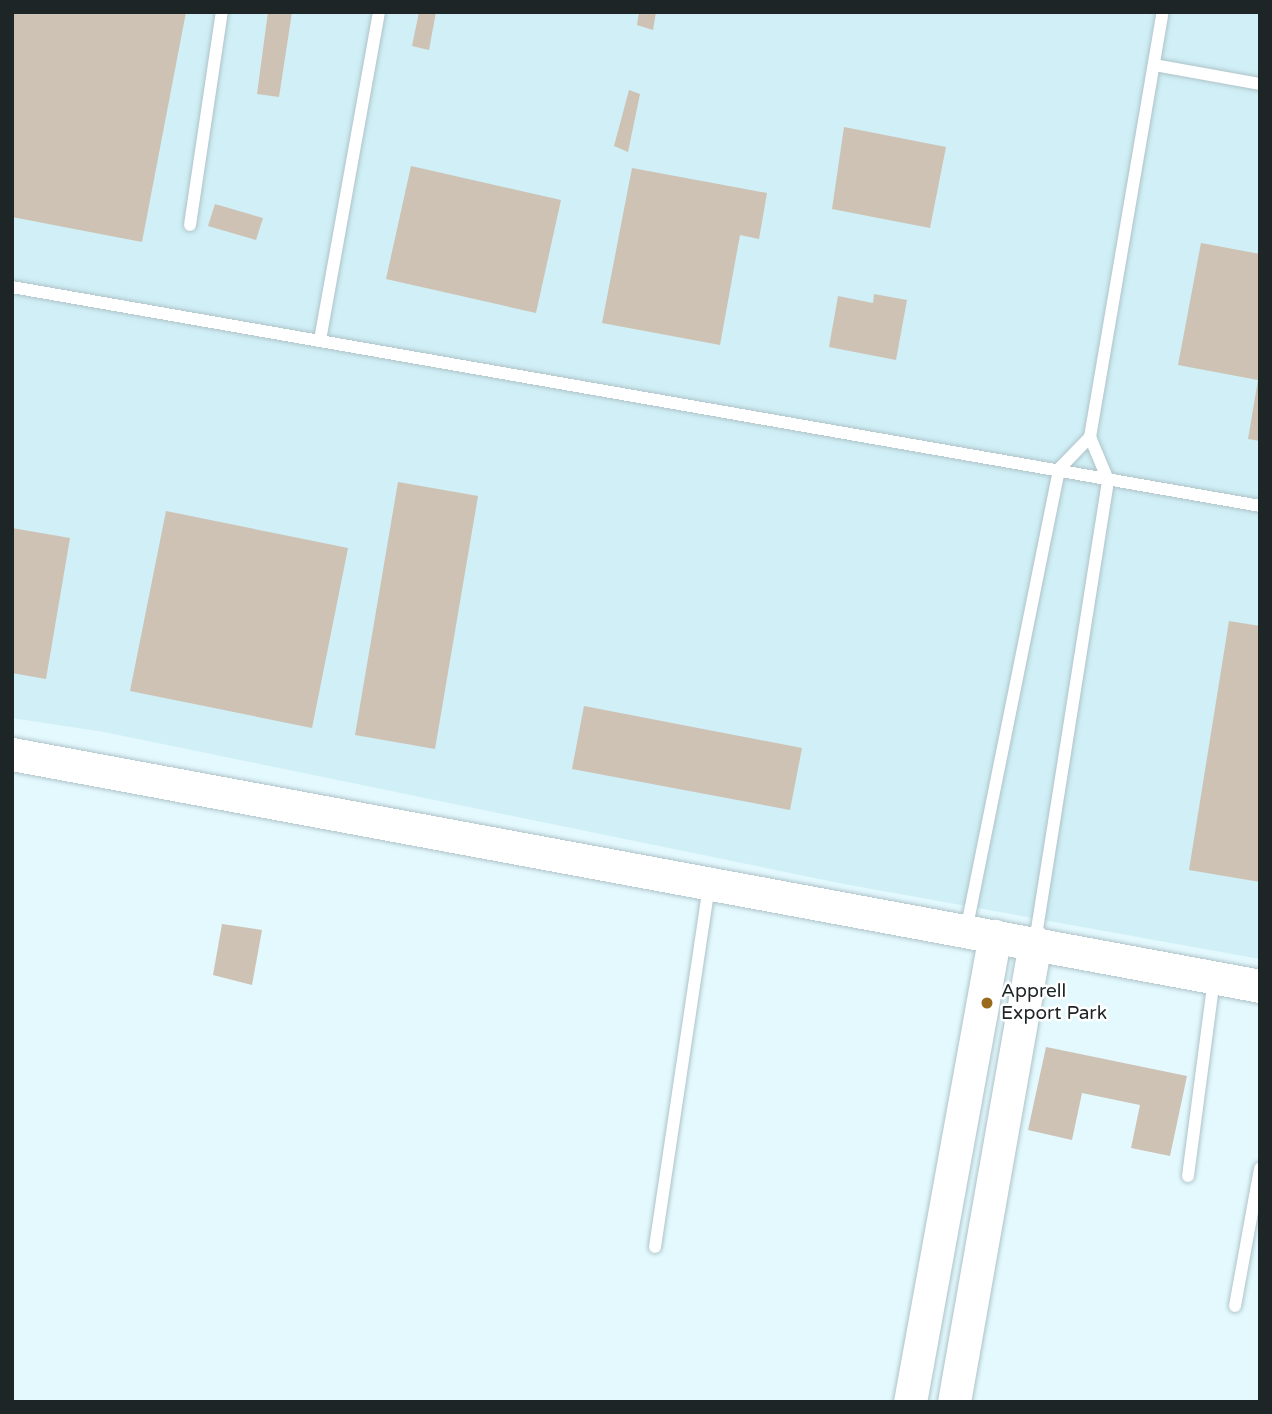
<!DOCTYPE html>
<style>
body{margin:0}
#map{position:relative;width:1272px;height:1414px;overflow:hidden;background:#e3f9fe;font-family:"Varela Round",sans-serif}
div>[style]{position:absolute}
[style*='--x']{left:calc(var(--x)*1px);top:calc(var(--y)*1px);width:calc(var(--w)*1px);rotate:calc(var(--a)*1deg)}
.built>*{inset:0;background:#d0eff6}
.building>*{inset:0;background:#cec2b4}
.roads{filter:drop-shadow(0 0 2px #aec3c8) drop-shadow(0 0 2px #aec3c8)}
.lane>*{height:12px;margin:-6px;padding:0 6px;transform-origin:6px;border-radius:6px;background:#fff}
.secondary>*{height:33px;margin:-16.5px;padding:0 16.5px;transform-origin:16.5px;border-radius:16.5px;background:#fff}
.dots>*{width:19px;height:19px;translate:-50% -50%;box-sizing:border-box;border:4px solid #fff;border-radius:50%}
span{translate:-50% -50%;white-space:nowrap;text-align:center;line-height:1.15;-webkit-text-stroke:5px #fff;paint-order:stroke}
.poi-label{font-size:19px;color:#1d2527}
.left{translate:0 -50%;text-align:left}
.frame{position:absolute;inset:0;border:14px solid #1d2527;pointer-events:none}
</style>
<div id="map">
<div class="built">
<div style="clip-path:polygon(12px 12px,1260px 12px,1260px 959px,844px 884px,104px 732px,12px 718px)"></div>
</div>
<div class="building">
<div style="clip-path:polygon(12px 12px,186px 12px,142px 242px,12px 217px)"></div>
<div style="clip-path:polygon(268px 12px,292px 12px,279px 97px,257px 94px)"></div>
<div style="clip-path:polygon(419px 12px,436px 12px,429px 50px,412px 46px)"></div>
<div style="clip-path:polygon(639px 12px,656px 12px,653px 30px,637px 25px)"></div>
<div style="clip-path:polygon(629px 90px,640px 94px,628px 152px,614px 146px)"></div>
<div style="clip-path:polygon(844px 127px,946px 147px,930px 228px,832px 209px)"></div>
<div style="clip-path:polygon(411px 166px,561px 200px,536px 313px,386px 279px)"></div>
<div style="clip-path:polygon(632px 168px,767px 193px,759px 239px,740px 235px,720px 345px,602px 323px)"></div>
<div style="clip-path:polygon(215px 204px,263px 218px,256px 240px,208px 226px)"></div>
<div style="clip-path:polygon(1201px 243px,1260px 254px,1260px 441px,1248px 439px,1258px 380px,1178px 365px)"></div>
<div style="clip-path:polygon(874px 294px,907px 300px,896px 360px,829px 347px,838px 296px,873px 303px)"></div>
<div style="clip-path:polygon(398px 482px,478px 496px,435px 749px,355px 735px)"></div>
<div style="clip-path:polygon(166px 511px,348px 548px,312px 728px,130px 691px)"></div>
<div style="clip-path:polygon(12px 528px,70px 538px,46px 679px,12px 673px)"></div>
<div style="clip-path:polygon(1229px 621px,1260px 626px,1260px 882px,1189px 870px)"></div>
<div style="clip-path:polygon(584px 706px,802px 748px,790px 810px,572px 769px)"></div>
<div style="clip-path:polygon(222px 924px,262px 930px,252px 985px,213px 975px)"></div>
<div style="clip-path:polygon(1046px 1047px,1187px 1076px,1170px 1156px,1131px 1148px,1140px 1105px,1082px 1093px,1072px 1140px,1028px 1130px)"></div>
</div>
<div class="roads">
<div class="lane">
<div style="--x:1154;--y:65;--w:108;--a:10.2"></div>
<div style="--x:190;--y:225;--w:215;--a:-81.5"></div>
<div style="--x:12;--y:287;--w:1267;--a:9.95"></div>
<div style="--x:320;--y:340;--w:333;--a:-79.8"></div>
<div style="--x:966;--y:931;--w:471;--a:-78.6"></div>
<div style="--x:1059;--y:469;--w:45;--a:-45.9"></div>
<div style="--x:1035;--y:942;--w:468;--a:-81"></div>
<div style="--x:1108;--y:480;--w:47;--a:-112.7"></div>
<div style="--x:1090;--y:437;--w:431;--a:-80.3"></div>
<div style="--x:1188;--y:1176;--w:200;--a:-82.5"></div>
<div style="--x:655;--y:1247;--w:367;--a:-81.5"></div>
<div style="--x:1235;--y:1306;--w:140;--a:-79.7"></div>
</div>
<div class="secondary">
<div style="--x:12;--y:754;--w:1269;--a:10.53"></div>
<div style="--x:910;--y:1402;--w:474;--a:-79.7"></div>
<div style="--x:954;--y:1402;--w:467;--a:-80"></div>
</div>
</div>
<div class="dots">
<div style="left:987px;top:1003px;background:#996a1b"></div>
</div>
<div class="poi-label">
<span class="left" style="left:1001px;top:1003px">Apprell<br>Export Park</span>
</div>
<div class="frame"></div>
</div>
